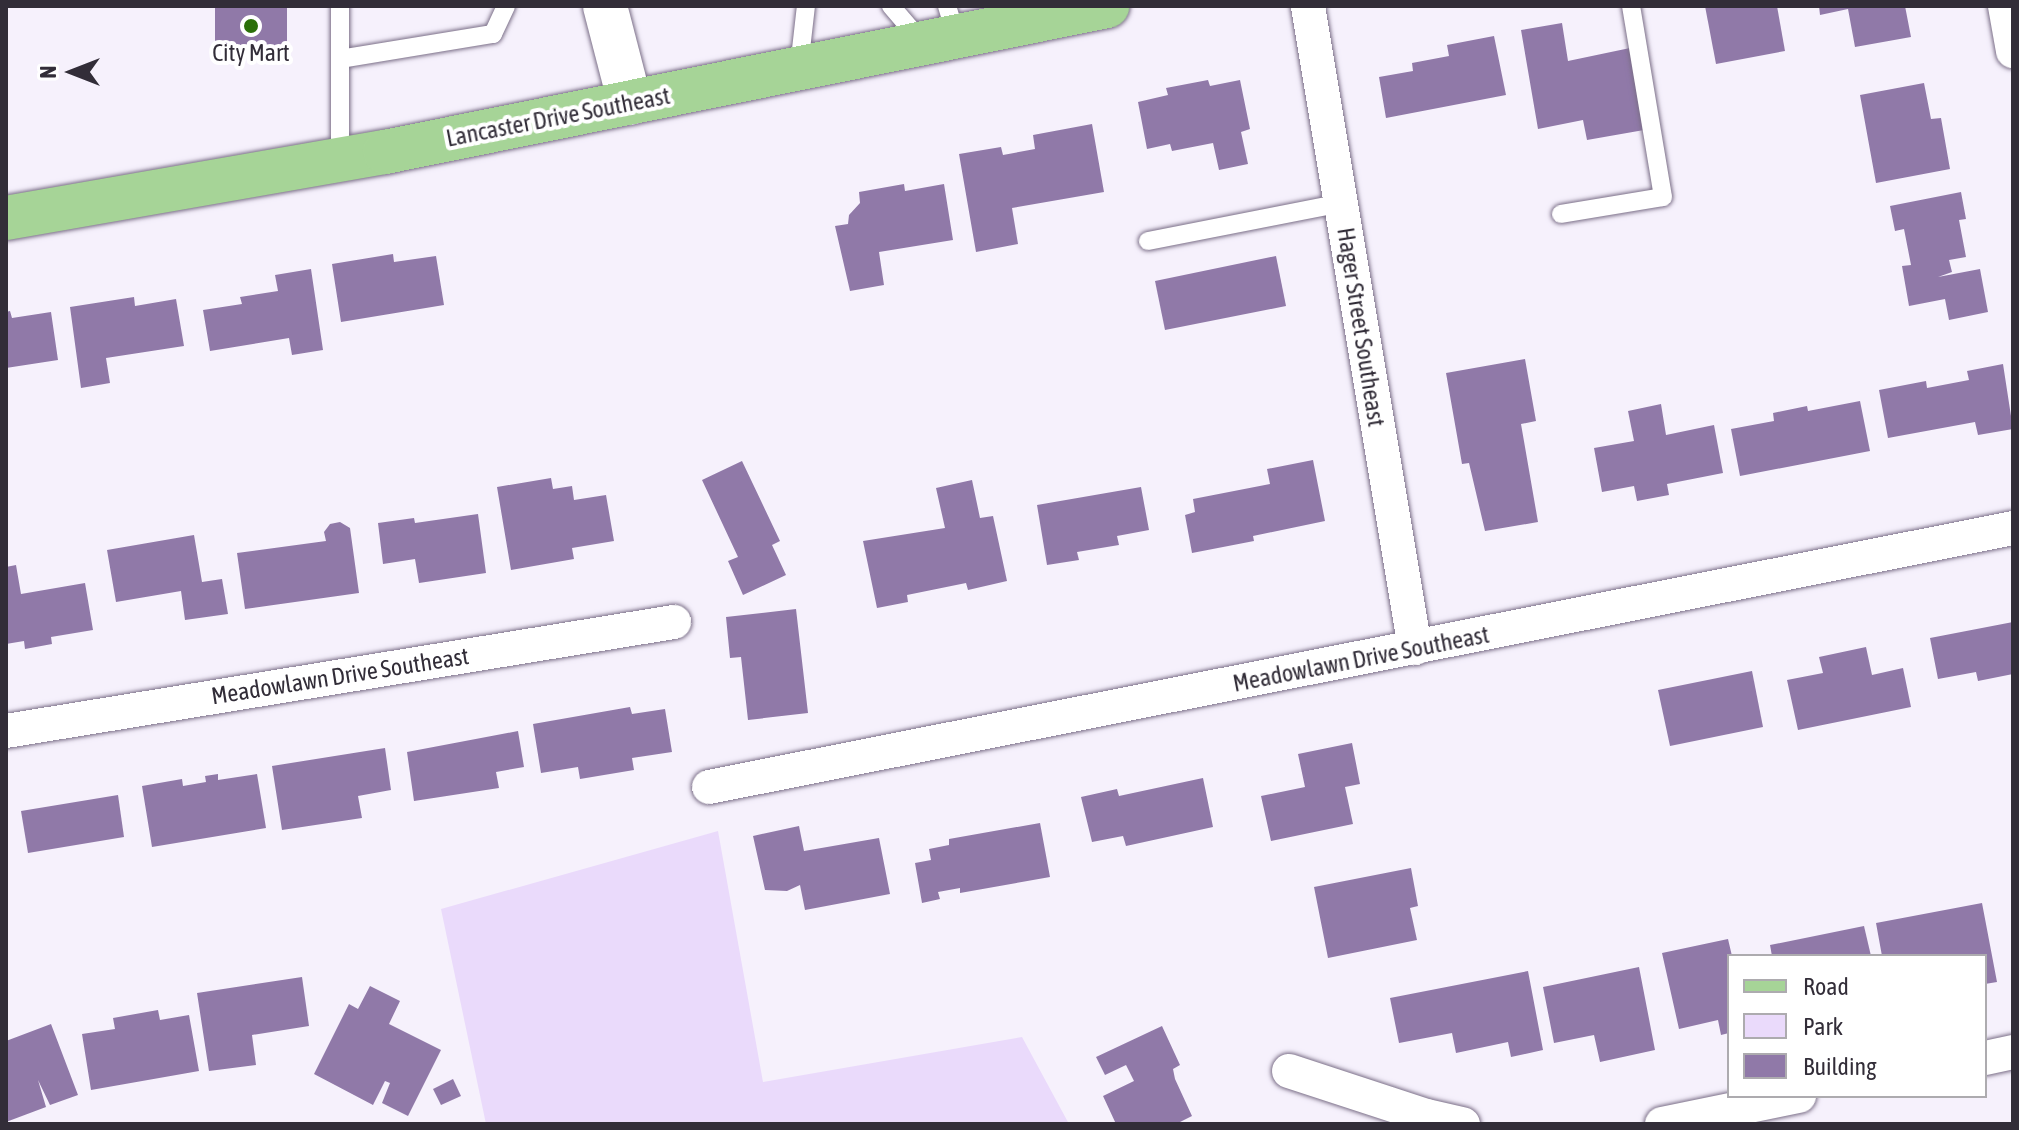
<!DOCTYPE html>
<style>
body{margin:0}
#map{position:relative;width:2019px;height:1130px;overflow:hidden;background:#f6f1fc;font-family:"Asap Condensed",sans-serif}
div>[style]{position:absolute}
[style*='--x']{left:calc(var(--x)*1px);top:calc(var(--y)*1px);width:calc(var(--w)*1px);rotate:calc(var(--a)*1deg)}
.green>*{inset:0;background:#eadafb}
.building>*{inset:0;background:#9079a8}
.roads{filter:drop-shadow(0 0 2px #7b6f88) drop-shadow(0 0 2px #7b6f88)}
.service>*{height:18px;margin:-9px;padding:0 9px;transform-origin:9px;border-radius:9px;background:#fff}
.minor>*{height:34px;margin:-17px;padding:0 17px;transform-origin:17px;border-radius:17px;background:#fff}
.tertiary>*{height:44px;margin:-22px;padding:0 22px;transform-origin:22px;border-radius:22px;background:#fff}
.primary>*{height:44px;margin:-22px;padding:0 22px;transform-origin:22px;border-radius:22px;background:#a6d497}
.dots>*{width:22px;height:22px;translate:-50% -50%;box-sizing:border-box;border:4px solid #fff;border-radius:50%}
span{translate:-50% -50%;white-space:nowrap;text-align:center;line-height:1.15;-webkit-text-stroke:8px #fff;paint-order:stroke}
.poi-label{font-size:24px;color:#322d38}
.street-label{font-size:24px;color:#322d38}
.frame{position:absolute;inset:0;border:8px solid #322d38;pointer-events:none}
.legend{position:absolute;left:1727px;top:954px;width:260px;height:144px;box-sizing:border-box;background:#fff;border:2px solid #adabaf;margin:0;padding:10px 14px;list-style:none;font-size:24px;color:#322d38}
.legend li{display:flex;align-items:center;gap:16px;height:40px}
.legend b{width:40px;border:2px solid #adabaf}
.north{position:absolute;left:32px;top:32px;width:80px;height:80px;-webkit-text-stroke:6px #fff;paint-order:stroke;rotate:270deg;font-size:22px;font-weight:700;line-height:32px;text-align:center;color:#322d38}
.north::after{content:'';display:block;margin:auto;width:28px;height:36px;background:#322d38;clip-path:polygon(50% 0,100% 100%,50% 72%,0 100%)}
</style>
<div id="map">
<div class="green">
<div style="clip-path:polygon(718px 831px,763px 1082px,1022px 1037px,1069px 1124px,486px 1124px,441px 909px)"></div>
</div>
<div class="building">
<div style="clip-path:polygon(215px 6px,287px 6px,287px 46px,215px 47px)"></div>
<div style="clip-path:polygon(1705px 6px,1777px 6px,1785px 51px,1716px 64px)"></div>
<div style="clip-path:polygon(1819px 6px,1905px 6px,1911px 37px,1855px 47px,1848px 9px,1820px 15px)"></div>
<div style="clip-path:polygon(1562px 23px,1568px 61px,1630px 48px,1644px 130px,1587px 140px,1583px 120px,1538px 129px,1521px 30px)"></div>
<div style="clip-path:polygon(1494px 36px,1506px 95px,1386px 118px,1379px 77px,1413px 71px,1412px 63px,1449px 56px,1447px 45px)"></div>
<div style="clip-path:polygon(1208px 80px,1210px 86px,1240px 80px,1250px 129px,1241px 132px,1248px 164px,1219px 170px,1213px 143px,1172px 151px,1170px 144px,1147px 149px,1138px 102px,1168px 95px,1166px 88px)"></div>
<div style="clip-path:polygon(1924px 83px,1931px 119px,1941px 118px,1950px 169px,1876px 183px,1860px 95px)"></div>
<div style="clip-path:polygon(1092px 124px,1104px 192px,1012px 208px,1018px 244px,976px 252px,959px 154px,1001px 147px,1003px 155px,1035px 149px,1033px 135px)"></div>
<div style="clip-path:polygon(904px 184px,905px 191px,944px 184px,953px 240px,879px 252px,884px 285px,850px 291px,835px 226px,848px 224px,849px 215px,860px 203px,859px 192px)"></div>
<div style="clip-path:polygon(1961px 192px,1966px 219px,1959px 220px,1966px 257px,1949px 260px,1952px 272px,1938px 277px,1980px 269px,1988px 312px,1949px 320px,1945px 299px,1909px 306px,1902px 266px,1911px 265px,1904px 229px,1895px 231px,1890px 206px)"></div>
<div style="clip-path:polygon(393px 254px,394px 262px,436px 256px,444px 305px,341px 322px,332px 264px)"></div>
<div style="clip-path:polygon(1276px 256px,1286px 306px,1165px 330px,1155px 281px)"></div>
<div style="clip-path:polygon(311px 269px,323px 350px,292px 355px,289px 338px,210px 351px,203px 310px,242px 304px,240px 297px,278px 291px,275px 275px)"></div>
<div style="clip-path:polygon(134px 297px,135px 306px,176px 299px,184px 346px,106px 358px,110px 383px,81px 388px,70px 307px)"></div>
<div style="clip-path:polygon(10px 311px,12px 318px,51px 312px,58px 360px,6px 368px,6px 312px)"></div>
<div style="clip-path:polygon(1525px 359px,1536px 421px,1521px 424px,1538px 522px,1485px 531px,1469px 463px,1462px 464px,1446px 373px)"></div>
<div style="clip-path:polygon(2003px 364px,2013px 429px,1978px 435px,1975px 422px,1888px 438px,1879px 390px,1926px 381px,1927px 388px,1969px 380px,1967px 371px)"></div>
<div style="clip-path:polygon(1860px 401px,1870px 451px,1740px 476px,1731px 429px,1774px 421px,1773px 413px,1807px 406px,1808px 411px)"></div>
<div style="clip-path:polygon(1661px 404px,1666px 435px,1714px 425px,1723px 473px,1667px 484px,1669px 495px,1637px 501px,1634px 486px,1602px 492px,1594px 448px,1634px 441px,1628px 411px)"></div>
<div style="clip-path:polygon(1313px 460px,1325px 521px,1253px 536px,1254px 541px,1192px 553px,1185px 515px,1195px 512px,1193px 499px,1270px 484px,1267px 469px)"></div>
<div style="clip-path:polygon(742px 461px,780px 541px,772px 545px,786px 575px,743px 595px,728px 561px,738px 557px,702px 480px)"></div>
<div style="clip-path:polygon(551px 478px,553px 489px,572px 486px,574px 500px,606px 495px,614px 541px,572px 548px,574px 559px,511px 570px,497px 487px)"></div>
<div style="clip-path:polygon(972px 480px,980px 518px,993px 516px,1007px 581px,968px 590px,966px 583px,907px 595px,908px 602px,877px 608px,863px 541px,945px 528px,936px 488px)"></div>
<div style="clip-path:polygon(1141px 487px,1149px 530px,1117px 536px,1119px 545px,1077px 552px,1079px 560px,1047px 565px,1037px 505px)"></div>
<div style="clip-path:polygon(478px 514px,486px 573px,419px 583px,415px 559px,383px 564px,378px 523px,414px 518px,415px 523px)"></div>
<div style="clip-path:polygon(340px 522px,350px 528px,359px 593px,245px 609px,237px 553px,326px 541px,324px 532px,330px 524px)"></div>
<div style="clip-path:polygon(194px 535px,202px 582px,222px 579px,228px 614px,185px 620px,181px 591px,116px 602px,107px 550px)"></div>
<div style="clip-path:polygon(16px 565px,21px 594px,85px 583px,93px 630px,51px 637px,52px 644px,25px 649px,24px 641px,6px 644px,6px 567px)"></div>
<div style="clip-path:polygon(796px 609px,808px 713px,748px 720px,741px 657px,730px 658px,726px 617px)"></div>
<div style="clip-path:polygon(2013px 622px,2013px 674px,1978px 681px,1976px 672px,1938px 679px,1930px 638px)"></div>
<div style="clip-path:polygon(1866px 647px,1872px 675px,1903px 668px,1911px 707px,1798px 730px,1787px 680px,1823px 673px,1819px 657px)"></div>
<div style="clip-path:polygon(1752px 671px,1763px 727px,1670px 746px,1658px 690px)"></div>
<div style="clip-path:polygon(630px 707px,632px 714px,665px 709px,672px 752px,632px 758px,634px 770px,580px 779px,578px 767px,541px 773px,533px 724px)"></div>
<div style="clip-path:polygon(518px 731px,524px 767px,496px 772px,499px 788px,414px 801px,407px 752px)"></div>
<div style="clip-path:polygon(1352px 743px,1360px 784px,1345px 787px,1353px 824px,1271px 841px,1261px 796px,1305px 787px,1298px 754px)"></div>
<div style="clip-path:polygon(385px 748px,391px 790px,358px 796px,362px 818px,282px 830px,272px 766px)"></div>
<div style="clip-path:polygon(218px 774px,218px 780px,257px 774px,266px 828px,152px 847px,142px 786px,182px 779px,183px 786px,206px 782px,205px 776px)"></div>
<div style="clip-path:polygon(1203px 778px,1213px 827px,1126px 846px,1123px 836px,1092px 842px,1081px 797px,1117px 789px,1119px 796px)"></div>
<div style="clip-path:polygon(118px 795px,124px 837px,28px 853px,21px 811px)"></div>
<div style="clip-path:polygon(1040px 823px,1050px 877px,960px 893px,960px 888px,938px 892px,940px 899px,922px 903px,915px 863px,931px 860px,929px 849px,949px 845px,949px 839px)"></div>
<div style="clip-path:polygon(799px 826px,804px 851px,879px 838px,890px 894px,805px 910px,800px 885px,787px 891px,765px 890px,753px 836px)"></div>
<div style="clip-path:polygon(1411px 868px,1418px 906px,1410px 908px,1417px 940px,1328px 958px,1314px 887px)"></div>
<div style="clip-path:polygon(1982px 903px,1997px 982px,1985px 984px,1985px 956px,1882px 956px,1876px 923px)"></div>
<div style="clip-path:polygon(1864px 926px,1871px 956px,1772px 956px,1770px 945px)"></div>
<div style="clip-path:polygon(1728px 939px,1732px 956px,1729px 1033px,1721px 1035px,1718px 1020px,1679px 1029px,1662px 953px)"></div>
<div style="clip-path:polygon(1639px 967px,1655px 1050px,1600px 1062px,1594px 1035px,1554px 1043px,1543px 987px)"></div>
<div style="clip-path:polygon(1528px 971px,1543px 1050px,1511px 1057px,1508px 1042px,1456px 1053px,1452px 1033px,1399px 1043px,1390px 998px)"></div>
<div style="clip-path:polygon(302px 977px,309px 1026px,252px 1035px,256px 1065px,209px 1071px,197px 993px)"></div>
<div style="clip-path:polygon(370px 986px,400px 1001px,389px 1024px,441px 1050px,408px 1116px,382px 1103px,390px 1083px,385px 1081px,373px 1105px,314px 1074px,349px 1004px,358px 1009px)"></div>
<div style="clip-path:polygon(158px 1010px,160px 1020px,189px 1015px,199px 1071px,91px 1090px,82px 1034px,115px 1029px,113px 1018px)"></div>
<div style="clip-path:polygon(51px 1024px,78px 1095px,50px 1105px,38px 1080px,46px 1107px,6px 1122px,6px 1041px)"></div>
<div style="clip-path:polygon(1162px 1026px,1180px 1065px,1173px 1069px,1175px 1079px,1192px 1116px,1176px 1124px,1116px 1124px,1103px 1096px,1134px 1081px,1126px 1065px,1105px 1075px,1096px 1057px)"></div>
<div style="clip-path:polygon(453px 1079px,461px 1096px,441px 1105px,433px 1089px)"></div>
</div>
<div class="roads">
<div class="service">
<div style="--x:340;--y:6;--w:154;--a:90"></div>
<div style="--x:891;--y:6;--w:46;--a:49.4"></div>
<div style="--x:947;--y:6;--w:31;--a:73"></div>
<div style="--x:340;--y:59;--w:155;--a:-9.3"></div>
<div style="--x:493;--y:34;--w:31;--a:-65"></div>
<div style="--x:799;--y:67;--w:61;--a:-83.5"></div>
<div style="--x:1561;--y:214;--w:103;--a:-9.5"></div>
<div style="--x:1663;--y:197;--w:194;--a:-99.5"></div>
<div style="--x:1148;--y:241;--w:197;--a:-11.1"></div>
</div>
<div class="minor">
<div style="--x:1308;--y:6;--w:651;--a:80.54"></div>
<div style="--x:2005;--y:6;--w:46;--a:79.9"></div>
<div style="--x:6;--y:731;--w:677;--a:-9.27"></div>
<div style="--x:709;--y:787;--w:1329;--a:-11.23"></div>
<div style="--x:1985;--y:1058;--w:29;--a:-12"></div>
<div style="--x:1289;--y:1071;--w:145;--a:18.1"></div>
<div style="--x:1427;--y:1116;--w:37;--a:13"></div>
<div style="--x:1662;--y:1124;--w:140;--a:-11.6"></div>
</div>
<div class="tertiary">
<div style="--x:605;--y:6;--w:100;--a:75.5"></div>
</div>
<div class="primary">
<div style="--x:6;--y:218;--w:385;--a:-9.9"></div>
<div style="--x:385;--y:152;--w:737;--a:-11.43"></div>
</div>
</div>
<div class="dots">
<div style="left:251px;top:26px;background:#2b6f09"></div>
</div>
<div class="poi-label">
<span style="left:251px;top:53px">City Mart</span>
</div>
<div class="street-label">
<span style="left:558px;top:117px;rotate:-11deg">Lancaster Drive Southeast</span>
<span style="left:1361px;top:327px;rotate:81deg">Hager Street Southeast</span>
<span style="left:1361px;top:659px;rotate:-11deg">Meadowlawn Drive Southeast</span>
<span style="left:340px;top:676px;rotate:-9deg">Meadowlawn Drive Southeast</span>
</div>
<div class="frame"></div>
<ul class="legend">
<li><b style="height:10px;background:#a6d497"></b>Road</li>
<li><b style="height:22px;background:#eadafb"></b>Park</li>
<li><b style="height:22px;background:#9079a8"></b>Building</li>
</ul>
<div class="north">N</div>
</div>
